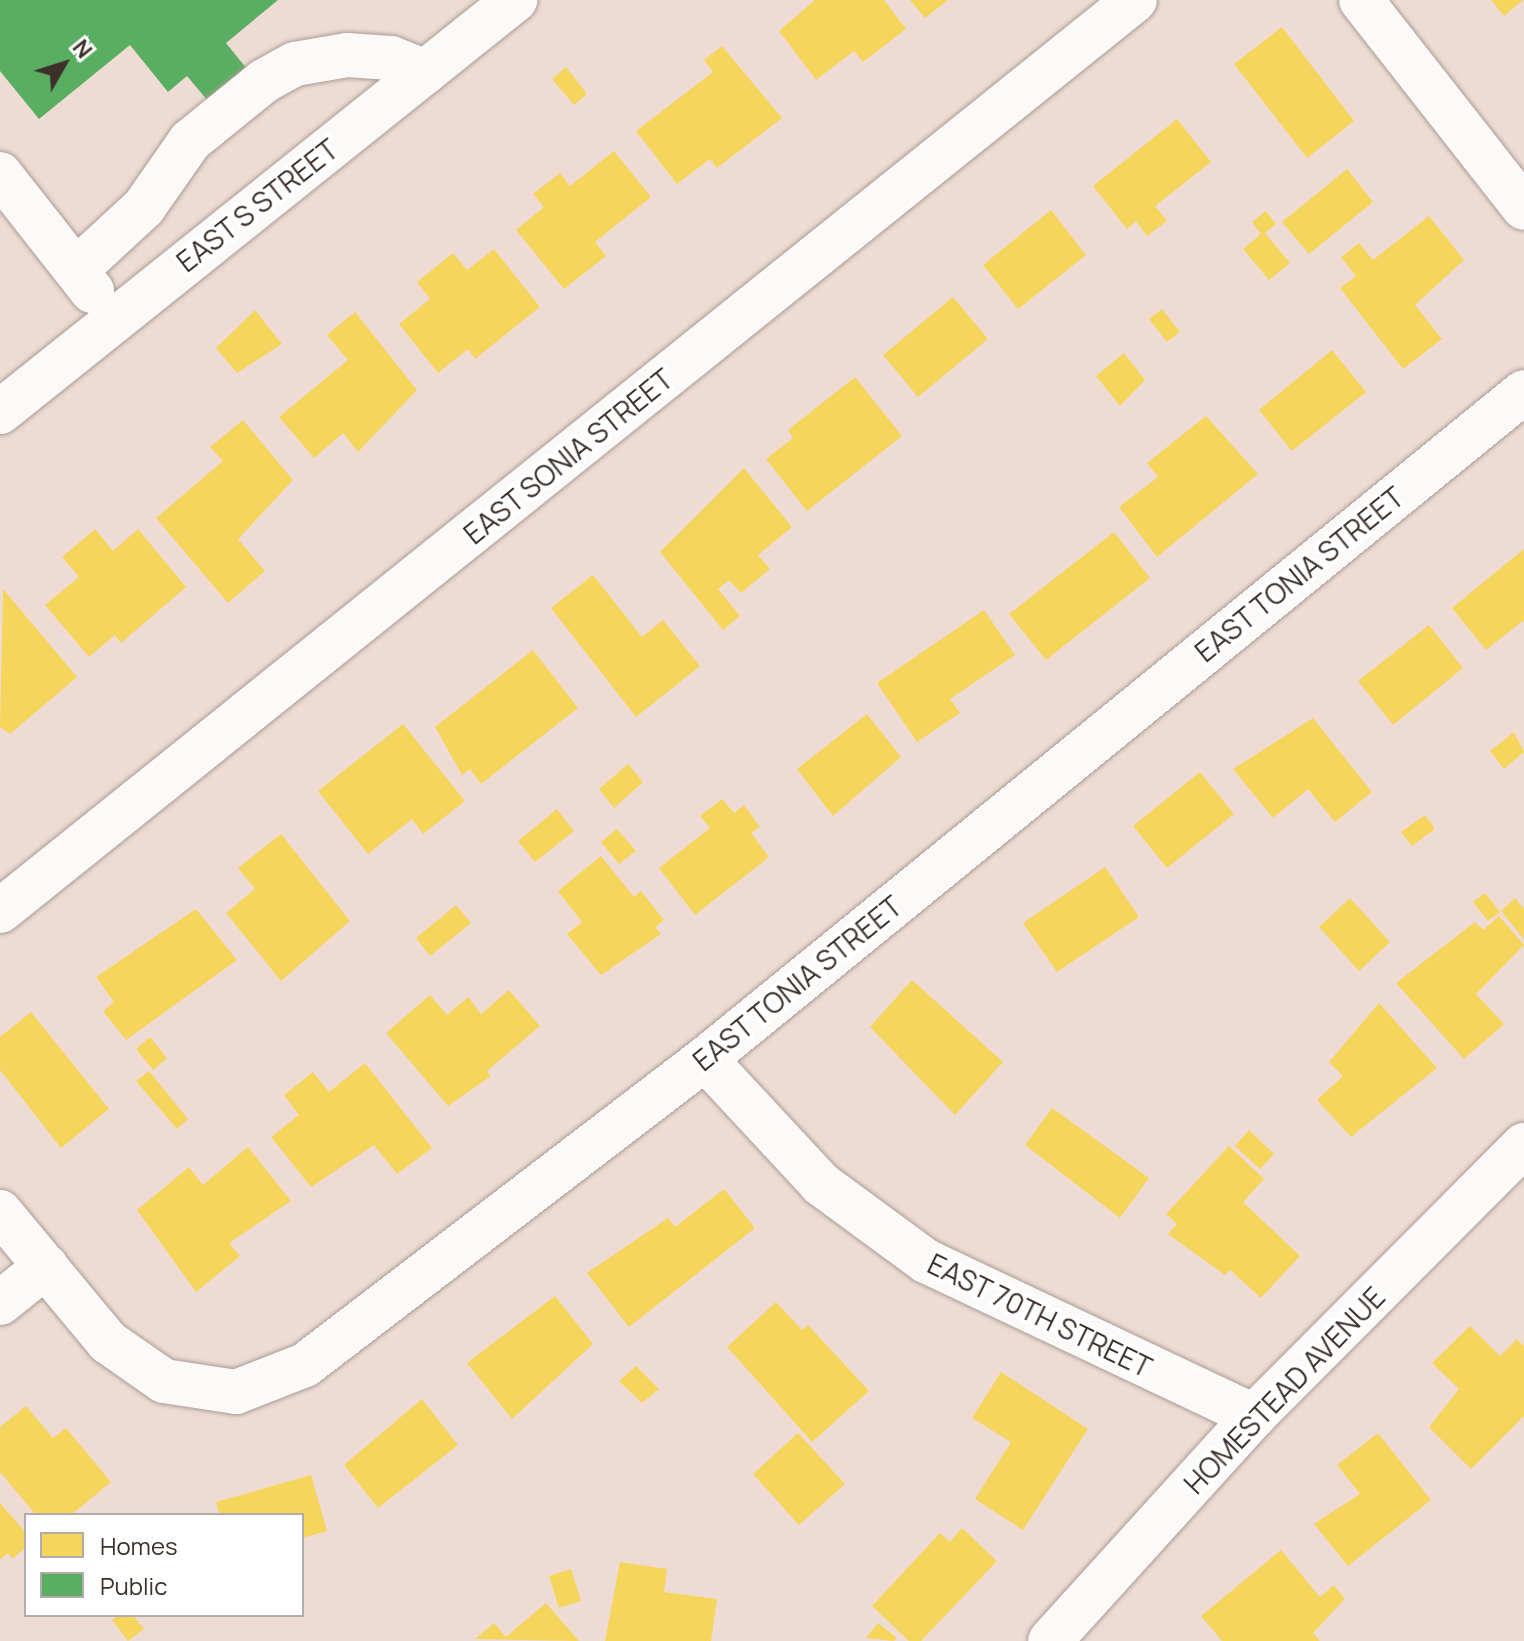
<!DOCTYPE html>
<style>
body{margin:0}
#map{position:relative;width:1524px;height:1641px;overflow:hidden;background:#eedcd4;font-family:Manrope,sans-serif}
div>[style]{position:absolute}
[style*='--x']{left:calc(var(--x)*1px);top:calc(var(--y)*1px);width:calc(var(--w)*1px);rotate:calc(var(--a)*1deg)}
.homes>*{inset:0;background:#f6d55c}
.public>*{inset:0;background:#5aae61}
.roads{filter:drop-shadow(0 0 2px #a99c96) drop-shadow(0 0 2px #a99c96)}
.minor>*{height:44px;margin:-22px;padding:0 22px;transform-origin:22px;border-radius:22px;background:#fcfaf9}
span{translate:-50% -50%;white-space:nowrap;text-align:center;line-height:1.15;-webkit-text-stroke:8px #fff;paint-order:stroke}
.street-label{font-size:28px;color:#3c302b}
.legend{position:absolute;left:24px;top:1513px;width:280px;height:104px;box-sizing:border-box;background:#fff;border:2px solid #b1acaa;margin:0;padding:10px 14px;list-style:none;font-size:24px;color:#3c302b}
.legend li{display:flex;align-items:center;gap:16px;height:40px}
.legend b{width:40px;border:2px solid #b1acaa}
.north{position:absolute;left:24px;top:24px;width:80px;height:80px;-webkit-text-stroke:6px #fff;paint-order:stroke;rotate:51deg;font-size:22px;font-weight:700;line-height:32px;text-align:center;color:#3c302b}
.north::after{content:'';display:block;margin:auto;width:28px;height:36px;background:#3c302b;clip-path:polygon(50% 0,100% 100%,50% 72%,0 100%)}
</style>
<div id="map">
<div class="homes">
<div style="clip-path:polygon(815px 0,884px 0,906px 29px,863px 62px,854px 51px,816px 80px,779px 31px)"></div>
<div style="clip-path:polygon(910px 0,948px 0,925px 18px)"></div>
<div style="clip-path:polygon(1491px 0,1523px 0,1504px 16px)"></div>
<div style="clip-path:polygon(1282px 27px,1354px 121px,1307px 158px,1234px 64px)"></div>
<div style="clip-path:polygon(722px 46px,782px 118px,717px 168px,710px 159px,677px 184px,636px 131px,713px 72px,704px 60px)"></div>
<div style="clip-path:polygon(566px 67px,587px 94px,574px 105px,552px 79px)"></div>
<div style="clip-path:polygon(1177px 119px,1211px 162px,1155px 206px,1167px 221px,1147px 236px,1136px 221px,1127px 229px,1093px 186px)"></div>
<div style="clip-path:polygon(614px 151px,651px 197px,595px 242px,606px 256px,564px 289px,516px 230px,544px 207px,533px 194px,560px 173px,570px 186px)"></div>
<div style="clip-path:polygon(1347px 169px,1373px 202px,1309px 254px,1282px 222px)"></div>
<div style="clip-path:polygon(1051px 210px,1086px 255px,1018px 309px,983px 265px)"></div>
<div style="clip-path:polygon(1266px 211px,1276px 224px,1265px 233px,1290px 263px,1269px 280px,1243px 249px,1261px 234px,1252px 222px)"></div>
<div style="clip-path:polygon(1429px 216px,1464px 260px,1415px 305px,1442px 339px,1403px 369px,1340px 288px,1356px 276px,1341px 257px,1359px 243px,1373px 260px)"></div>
<div style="clip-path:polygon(494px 249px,540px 307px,475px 359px,468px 349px,438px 373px,399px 324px,430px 299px,417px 282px,453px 253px,467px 270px)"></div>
<div style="clip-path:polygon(953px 297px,988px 339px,918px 397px,883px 355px)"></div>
<div style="clip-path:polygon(1162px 309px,1180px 332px,1167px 342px,1149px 319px)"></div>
<div style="clip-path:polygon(255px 310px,282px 344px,237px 373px,216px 348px)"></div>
<div style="clip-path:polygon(355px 312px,417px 390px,358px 452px,343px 433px,314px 458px,279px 417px,348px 360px,327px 335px)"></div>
<div style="clip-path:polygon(1332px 350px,1366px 392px,1292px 451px,1259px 410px)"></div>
<div style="clip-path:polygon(1124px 353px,1145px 380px,1120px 406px,1096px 376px)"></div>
<div style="clip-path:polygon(855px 377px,902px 436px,807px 511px,766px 459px,793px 438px,788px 430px)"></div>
<div style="clip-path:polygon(1206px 416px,1258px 474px,1157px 557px,1119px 507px,1158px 477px,1147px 463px)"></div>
<div style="clip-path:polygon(243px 420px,293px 480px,238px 539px,265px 571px,228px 603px,156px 518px,223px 461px,210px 447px)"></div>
<div style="clip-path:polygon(744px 468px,792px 527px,758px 555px,770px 569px,741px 593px,729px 580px,718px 589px,740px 616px,723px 630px,660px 552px)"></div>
<div style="clip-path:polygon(95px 529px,113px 551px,138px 529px,186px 587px,121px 643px,115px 635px,89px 657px,45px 605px,79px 577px,62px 557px)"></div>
<div style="clip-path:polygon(1114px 532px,1150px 578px,1046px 660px,1009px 614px)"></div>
<div style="clip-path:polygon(1524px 549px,1524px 620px,1486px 650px,1452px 608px)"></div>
<div style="clip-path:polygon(593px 575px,642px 637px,663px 620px,700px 666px,636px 717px,551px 608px)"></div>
<div style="clip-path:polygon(3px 589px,77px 677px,10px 734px,0 727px)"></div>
<div style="clip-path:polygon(984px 610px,1015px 655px,950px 699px,960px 713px,917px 742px,877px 683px)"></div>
<div style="clip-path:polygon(1429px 625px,1463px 668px,1393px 725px,1358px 681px)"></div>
<div style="clip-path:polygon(533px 650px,578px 708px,481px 784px,470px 769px,462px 775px,435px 727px)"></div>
<div style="clip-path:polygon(867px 714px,901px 757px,833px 816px,797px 769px)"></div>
<div style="clip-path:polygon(1313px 718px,1372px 792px,1335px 822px,1308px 789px,1273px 818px,1233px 769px)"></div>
<div style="clip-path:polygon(403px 724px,465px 801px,423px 834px,412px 819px,368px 854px,318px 791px)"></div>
<div style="clip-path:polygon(1514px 732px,1524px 752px,1504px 769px,1490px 751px)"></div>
<div style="clip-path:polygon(628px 764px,643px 782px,614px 808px,599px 789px)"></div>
<div style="clip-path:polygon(1200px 772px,1234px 814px,1167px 868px,1133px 826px)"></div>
<div style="clip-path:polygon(722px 799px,734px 813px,744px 805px,760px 827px,751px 833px,769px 857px,695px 915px,659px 868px,710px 828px,700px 816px)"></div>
<div style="clip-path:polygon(557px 809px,574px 831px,535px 862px,518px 841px)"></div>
<div style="clip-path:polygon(1425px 815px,1435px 829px,1412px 846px,1401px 832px)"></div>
<div style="clip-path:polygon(617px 829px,636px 851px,619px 864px,601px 842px)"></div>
<div style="clip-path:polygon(281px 834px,350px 921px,281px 981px,226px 913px,255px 889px,238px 868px)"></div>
<div style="clip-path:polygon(601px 856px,634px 897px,641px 891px,664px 920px,655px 927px,661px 934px,601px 975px,567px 934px,582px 922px,558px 891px)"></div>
<div style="clip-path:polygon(1105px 867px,1139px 917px,1057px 972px,1023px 923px)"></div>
<div style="clip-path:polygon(1485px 893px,1500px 912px,1488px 921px,1473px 902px)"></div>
<div style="clip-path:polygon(1350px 898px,1390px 942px,1359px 971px,1319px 927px)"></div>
<div style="clip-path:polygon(1515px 898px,1524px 909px,1524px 939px,1501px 911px)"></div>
<div style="clip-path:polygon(456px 905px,471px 923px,430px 956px,416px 938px)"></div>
<div style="clip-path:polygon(196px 909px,237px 960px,126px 1040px,103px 1011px,114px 1002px,96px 977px)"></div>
<div style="clip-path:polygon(1499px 916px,1524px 945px,1476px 994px,1504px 1024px,1464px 1059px,1396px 983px,1475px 922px,1483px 930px)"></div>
<div style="clip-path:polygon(912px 980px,1003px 1062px,955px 1115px,870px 1027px)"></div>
<div style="clip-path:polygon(509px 990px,540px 1026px,487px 1071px,491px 1076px,448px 1106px,386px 1033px,430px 995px,447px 1015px,468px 997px,481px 1014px)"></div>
<div style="clip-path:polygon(1379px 1003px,1437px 1068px,1351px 1137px,1317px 1100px,1343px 1076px,1329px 1062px)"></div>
<div style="clip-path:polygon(31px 1012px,109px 1109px,61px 1148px,0 1070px,0 1037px)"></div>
<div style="clip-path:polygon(150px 1037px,167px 1058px,153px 1070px,136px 1049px)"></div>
<div style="clip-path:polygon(365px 1063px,432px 1148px,397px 1174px,374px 1145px,311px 1187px,271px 1137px,299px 1115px,284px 1095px,313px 1072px,329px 1092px)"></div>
<div style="clip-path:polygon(149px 1071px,188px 1119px,177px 1129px,136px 1081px)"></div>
<div style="clip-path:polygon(1052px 1108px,1149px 1178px,1120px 1218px,1025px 1145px)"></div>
<div style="clip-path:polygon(1249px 1130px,1274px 1154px,1260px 1169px,1235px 1146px)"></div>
<div style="clip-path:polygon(1229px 1146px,1264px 1179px,1243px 1202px,1300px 1256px,1261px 1298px,1230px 1270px,1225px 1275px,1168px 1234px,1177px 1224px,1166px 1214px)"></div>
<div style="clip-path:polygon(248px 1147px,291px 1201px,229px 1243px,240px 1256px,196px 1292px,137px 1210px,189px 1167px,203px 1185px)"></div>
<div style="clip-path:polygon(724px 1189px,755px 1228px,629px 1327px,587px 1273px,668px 1218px,675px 1227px)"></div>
<div style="clip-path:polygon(555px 1296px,593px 1344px,512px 1419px,467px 1363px)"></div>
<div style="clip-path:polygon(776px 1302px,802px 1330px,808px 1325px,869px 1391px,812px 1442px,727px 1347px)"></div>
<div style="clip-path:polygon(1470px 1326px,1500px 1356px,1517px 1339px,1524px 1346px,1524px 1416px,1471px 1469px,1429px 1427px,1459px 1389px,1432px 1363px)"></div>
<div style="clip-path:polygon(636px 1366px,659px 1389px,642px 1403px,619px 1381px)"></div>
<div style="clip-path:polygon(1001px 1372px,1088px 1429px,1023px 1530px,975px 1499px,1011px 1442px,972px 1418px)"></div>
<div style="clip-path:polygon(422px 1399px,458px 1445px,378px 1508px,344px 1465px)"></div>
<div style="clip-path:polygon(26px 1406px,53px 1438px,66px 1428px,111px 1482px,71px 1515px,36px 1515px,0 1472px,0 1427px)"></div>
<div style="clip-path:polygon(798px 1433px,845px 1484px,799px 1525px,753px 1474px)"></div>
<div style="clip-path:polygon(1378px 1433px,1431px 1500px,1348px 1566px,1314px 1524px,1360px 1494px,1337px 1465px)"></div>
<div style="clip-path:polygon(311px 1475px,327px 1531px,302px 1538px,302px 1515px,220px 1515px,216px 1502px)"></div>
<div style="clip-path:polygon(0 1503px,26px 1533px,26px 1547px,12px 1559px,8px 1553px,0 1560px)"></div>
<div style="clip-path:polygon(962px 1528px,997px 1561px,921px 1641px,909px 1641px,872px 1606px,940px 1533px,950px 1542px)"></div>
<div style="clip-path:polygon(1281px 1550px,1320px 1597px,1334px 1585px,1345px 1599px,1313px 1633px,1320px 1641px,1222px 1641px,1201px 1616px)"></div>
<div style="clip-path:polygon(620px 1562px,667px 1569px,664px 1592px,717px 1599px,711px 1641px,605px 1641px)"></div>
<div style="clip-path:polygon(571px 1569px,581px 1601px,559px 1608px,549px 1576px)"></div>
<div style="clip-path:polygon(546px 1603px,579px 1641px,475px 1639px,494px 1623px,506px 1637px)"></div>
<div style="clip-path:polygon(119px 1615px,133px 1615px,144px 1629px,128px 1641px,112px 1620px)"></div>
<div style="clip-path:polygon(878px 1623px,897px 1638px,894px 1641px,866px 1638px)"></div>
</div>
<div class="public">
<div style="clip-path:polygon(0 0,278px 0,226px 43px,247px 69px,208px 101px,187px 76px,168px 92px,130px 45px,39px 119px,0 71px)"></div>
</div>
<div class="roads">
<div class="minor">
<div style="--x:1361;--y:0;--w:264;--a:51.9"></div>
<div style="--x:0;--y:174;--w:149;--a:51.8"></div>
<div style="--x:76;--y:270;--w:93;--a:-42.8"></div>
<div style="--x:144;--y:207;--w:80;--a:-55.1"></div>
<div style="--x:190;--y:141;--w:95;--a:-39"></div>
<div style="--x:264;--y:81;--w:35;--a:-29"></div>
<div style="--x:295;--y:64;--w:53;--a:-9.8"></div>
<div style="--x:347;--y:55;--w:44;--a:3.9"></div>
<div style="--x:391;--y:58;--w:37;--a:22"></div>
<div style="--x:0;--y:412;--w:660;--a:-38.66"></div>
<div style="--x:0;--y:911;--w:1455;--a:-38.75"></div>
<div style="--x:705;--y:1059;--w:171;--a:47.1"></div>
<div style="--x:821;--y:1184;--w:130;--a:36.3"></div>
<div style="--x:926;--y:1261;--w:363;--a:25.3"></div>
<div style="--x:0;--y:1212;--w:169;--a:50.3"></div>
<div style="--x:108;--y:1342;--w:68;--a:34.9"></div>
<div style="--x:164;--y:1381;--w:73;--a:8.7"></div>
<div style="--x:236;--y:1392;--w:74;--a:-21.4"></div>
<div style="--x:305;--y:1365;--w:504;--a:-37.42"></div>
<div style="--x:705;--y:1059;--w:1056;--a:-39.16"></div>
<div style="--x:0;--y:1303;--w:59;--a:-38.8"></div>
<div style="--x:1050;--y:1641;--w:304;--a:-47.8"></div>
<div style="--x:1254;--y:1416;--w:383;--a:-45.1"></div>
</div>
</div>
<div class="street-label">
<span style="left:257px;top:205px;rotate:-38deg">EAST S STREET</span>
<span style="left:568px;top:456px;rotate:-39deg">EAST SONIA STREET</span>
<span style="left:1299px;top:574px;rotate:-39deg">EAST TONIA STREET</span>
<span style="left:797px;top:983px;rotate:-39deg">EAST TONIA STREET</span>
<span style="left:1040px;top:1315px;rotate:26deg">EAST 70TH STREET</span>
<span style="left:1284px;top:1390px;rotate:-46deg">HOMESTEAD AVENUE</span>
</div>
<ul class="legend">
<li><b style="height:22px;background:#f6d55c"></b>Homes</li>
<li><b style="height:22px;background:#5aae61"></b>Public</li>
</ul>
<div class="north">N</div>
</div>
